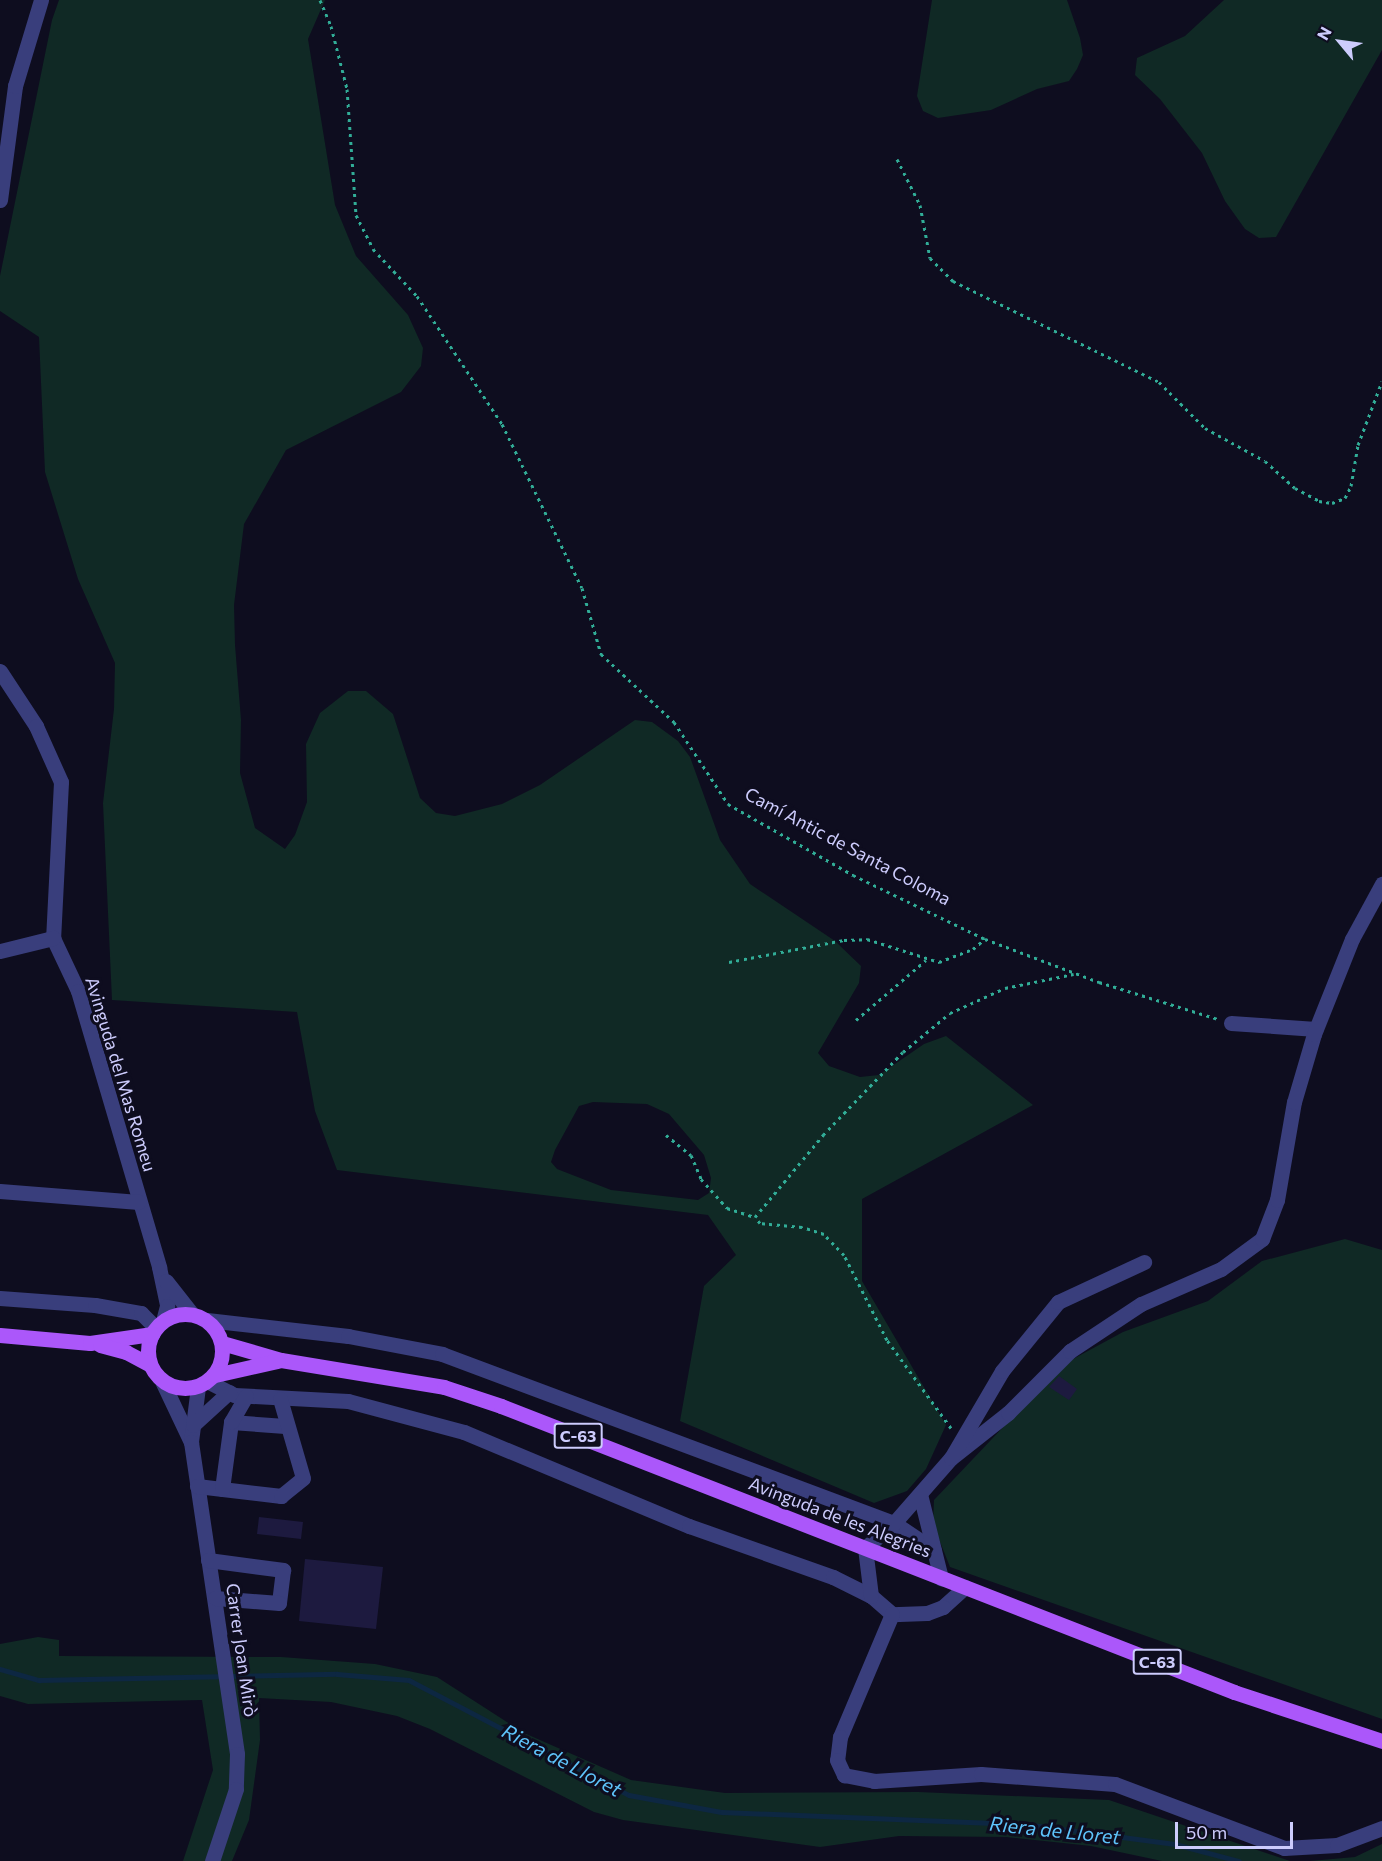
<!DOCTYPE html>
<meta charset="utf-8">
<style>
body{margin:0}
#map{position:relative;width:1382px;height:1861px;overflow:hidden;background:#0e0d1f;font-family:Commissioner,sans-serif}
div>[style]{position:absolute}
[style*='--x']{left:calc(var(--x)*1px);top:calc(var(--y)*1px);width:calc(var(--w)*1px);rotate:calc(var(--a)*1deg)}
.green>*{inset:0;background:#102925}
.stream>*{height:4.5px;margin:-2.25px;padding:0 2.25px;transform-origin:2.25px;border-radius:2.25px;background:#0d2742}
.building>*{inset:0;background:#1d1a3f}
.path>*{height:3px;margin-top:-1.5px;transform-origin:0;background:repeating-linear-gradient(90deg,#31ad97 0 3px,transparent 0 7.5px)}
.minor>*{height:15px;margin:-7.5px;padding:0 7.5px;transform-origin:7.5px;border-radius:7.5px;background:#393e7c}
.major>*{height:15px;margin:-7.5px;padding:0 7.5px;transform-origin:7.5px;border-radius:7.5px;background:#ab57fa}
.major>.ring{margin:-7.5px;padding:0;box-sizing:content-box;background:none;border:15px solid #ab57fa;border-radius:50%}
span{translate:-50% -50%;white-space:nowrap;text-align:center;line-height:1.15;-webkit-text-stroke:6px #0e0d1f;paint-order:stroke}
.shield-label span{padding:2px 4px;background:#0e0d1f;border:2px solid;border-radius:4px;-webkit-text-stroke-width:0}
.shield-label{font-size:16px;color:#cdccfd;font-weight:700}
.street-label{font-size:18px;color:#cdccfd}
.water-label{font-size:20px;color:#5ec3fa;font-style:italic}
.north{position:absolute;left:1310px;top:12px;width:60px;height:60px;-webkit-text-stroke:4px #0e0d1f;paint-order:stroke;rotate:299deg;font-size:16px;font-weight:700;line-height:24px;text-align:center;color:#cdccfd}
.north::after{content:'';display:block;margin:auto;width:21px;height:27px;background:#cdccfd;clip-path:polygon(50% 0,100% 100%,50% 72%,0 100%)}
.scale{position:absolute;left:1175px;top:1822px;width:118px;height:27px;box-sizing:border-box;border:3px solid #cdccfd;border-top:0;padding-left:8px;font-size:18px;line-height:21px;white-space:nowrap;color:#cdccfd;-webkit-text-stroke:4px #0e0d1f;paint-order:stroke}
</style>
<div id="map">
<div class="green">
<div style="clip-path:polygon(evenodd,59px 0,325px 0,308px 39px,335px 205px,356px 256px,408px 315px,423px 348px,421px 366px,401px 392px,286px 450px,244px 524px,234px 605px,235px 645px,241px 720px,240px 773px,255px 828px,285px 849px,295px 835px,307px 802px,306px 744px,320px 713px,348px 691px,366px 691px,393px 714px,420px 798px,436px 813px,455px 816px,502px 804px,540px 785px,635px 720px,652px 722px,678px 741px,690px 757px,720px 840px,750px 884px,835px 941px,861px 966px,859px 983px,818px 1053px,829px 1066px,860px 1077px,879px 1075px,924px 1044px,946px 1036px,1033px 1105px,862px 1199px,862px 1281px,946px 1425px,926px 1469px,907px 1491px,874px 1503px,680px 1421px,704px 1286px,736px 1255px,708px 1215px,337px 1170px,315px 1111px,297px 1012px,112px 1000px,103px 803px,114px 709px,115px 663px,78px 579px,45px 472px,39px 337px,0 311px,0 276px,52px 20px,59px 0,593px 1102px,647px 1104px,669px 1114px,704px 1155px,711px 1178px,709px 1193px,698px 1200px,611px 1190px,557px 1169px,551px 1162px,555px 1150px,579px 1106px,593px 1102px)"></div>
<div style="clip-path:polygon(932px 0,1067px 0,1080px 38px,1083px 55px,1077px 69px,1069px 81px,1037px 89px,991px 110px,938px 118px,923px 111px,917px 96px)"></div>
<div style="clip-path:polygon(1224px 0,1382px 0,1382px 50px,1276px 237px,1259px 238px,1245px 229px,1225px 201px,1202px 153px,1160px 99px,1135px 75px,1137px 58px,1185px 36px)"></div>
<div style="clip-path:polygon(1345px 1239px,1382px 1250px,1382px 1719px,950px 1567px,933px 1524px,934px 1500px,1062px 1365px,1123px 1332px,1208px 1301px,1262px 1261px)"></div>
<div style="clip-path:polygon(38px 1637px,59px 1640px,59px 1656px,281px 1657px,375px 1664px,437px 1677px,524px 1733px,631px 1780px,725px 1793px,918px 1792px,1109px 1800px,1290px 1861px,1162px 1861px,1091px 1846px,1006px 1837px,899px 1836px,820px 1847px,623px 1820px,594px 1812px,430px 1729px,397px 1716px,331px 1702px,259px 1698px,260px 1740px,249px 1820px,232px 1861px,183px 1861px,213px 1770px,202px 1700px,28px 1704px,0 1696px,0 1644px)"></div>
<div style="clip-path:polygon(1382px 1844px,1382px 1861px,1310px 1861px,1355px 1857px)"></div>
</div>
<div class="stream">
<div style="--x:0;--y:1669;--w:41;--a:15.8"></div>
<div style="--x:39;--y:1680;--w:298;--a:-1.2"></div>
<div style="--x:337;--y:1674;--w:72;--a:4.8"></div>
<div style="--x:409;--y:1680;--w:248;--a:27.6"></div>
<div style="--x:629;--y:1795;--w:95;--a:10.4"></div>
<div style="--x:722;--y:1812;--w:302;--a:2.3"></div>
<div style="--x:1024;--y:1824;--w:152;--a:7.5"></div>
<div style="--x:1175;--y:1844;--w:66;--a:14.9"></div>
</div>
<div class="building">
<div style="clip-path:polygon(1059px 1376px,1077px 1389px,1069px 1400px,1049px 1387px)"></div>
<div style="clip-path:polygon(259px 1517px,303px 1522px,301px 1539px,257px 1534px)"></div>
<div style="clip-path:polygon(305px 1559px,383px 1567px,376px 1629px,299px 1621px)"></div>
</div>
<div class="path">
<div style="--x:320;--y:0;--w:28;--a:67"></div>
<div style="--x:331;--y:26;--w:65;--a:75.7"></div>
<div style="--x:347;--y:89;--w:126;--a:85.9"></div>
<div style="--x:356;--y:215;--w:38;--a:63"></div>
<div style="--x:373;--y:249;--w:64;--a:46.9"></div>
<div style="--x:417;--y:296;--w:154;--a:56.4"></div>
<div style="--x:502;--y:424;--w:182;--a:64"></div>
<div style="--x:582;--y:588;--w:69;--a:73.9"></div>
<div style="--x:601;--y:654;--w:100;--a:43"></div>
<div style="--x:674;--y:722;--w:98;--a:56.6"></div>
<div style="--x:728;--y:804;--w:144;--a:29.6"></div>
<div style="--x:853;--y:875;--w:147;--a:25.9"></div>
<div style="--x:985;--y:939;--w:122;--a:20.7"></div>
<div style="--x:1099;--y:982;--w:125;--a:17.3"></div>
<div style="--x:897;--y:159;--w:51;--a:63.4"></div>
<div style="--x:920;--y:205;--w:54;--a:79.3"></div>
<div style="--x:930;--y:258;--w:33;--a:45"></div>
<div style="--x:953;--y:281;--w:229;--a:26.1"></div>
<div style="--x:1159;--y:382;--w:65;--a:45"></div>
<div style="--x:1205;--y:428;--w:68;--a:28.8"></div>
<div style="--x:1265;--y:461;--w:40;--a:42"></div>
<div style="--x:1295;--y:488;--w:27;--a:28"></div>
<div style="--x:1319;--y:501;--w:13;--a:9"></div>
<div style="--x:1332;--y:503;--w:14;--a:-21"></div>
<div style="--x:1345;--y:498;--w:13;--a:-63"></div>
<div style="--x:1351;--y:486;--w:42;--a:-80.3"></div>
<div style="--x:1358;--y:445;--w:68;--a:-69.4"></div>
<div style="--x:729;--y:962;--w:117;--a:-10.8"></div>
<div style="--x:844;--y:940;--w:23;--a:-2"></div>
<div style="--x:867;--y:939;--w:76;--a:17.7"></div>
<div style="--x:939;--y:962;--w:36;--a:-21"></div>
<div style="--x:973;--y:949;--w:16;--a:-40"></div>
<div style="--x:856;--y:1020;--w:92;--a:-40.6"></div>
<div style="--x:666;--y:1135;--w:32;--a:39"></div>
<div style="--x:691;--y:1155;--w:26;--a:67"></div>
<div style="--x:701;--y:1179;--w:39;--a:48"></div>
<div style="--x:727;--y:1208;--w:29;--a:18"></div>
<div style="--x:951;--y:1428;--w:109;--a:-126"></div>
<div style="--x:887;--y:1340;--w:95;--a:-116.8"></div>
<div style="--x:844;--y:1255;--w:29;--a:-134"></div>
<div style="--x:824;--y:1234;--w:23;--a:-162"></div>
<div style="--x:802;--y:1227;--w:42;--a:-174.6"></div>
<div style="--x:760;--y:1223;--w:8;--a:-130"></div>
<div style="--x:755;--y:1217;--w:107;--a:-50.3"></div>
<div style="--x:823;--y:1135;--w:115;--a:-46.1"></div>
<div style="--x:903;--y:1052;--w:61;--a:-39.7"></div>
<div style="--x:950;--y:1013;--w:60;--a:-24.4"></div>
<div style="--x:1005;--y:988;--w:70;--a:-11.5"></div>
</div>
<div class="minor">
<div style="--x:0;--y:200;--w:115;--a:-82.5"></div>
<div style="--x:15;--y:86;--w:90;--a:-73.2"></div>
<div style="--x:0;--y:671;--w:66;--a:56.8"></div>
<div style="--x:36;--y:726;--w:61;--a:65.9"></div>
<div style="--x:61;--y:782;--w:156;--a:92.9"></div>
<div style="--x:53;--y:938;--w:59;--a:64.7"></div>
<div style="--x:78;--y:991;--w:288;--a:73.6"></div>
<div style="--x:159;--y:1267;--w:40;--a:78"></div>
<div style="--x:167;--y:1306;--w:16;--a:105"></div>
<div style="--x:0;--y:951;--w:55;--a:-13.8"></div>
<div style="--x:1231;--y:1023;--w:85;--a:4"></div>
<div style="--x:0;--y:1191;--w:139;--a:4.5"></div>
<div style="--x:166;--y:1281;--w:42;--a:51.8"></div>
<div style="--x:0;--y:1298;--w:95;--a:4.2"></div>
<div style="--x:95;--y:1305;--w:47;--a:9.9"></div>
<div style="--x:141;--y:1313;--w:21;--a:45"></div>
<div style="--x:207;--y:1320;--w:142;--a:6.5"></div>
<div style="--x:348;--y:1336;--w:96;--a:10.8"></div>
<div style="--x:442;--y:1354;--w:483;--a:20.5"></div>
<div style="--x:894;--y:1523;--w:48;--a:34"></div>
<div style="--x:162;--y:1381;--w:68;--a:64.6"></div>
<div style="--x:207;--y:1381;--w:30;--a:27"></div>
<div style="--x:234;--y:1395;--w:114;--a:3"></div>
<div style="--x:348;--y:1401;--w:120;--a:15"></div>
<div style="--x:464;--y:1432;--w:244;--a:22.7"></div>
<div style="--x:689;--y:1526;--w:153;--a:19.5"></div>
<div style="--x:833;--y:1577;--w:42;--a:26.6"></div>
<div style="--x:198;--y:1387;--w:55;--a:97.3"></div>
<div style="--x:191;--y:1442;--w:315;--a:81.6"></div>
<div style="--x:237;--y:1754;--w:35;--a:92"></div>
<div style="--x:236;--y:1789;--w:76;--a:108.4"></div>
<div style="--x:231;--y:1422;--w:54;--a:4.2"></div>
<div style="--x:193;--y:1425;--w:49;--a:-42.5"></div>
<div style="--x:951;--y:1458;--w:73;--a:-38.3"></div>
<div style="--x:1008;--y:1413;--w:88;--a:-45"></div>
<div style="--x:1070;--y:1351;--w:85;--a:-33.5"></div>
<div style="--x:1141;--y:1304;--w:87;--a:-23.6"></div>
<div style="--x:1221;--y:1269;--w:51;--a:-36.2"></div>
<div style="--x:1262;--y:1239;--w:42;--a:-69"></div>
<div style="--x:1277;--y:1200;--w:99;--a:-80.2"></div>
<div style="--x:1294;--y:1102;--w:71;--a:-73.6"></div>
<div style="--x:1314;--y:1034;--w:102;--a:-68.2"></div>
<div style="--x:1352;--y:939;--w:63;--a:-61.4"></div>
<div style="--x:197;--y:1486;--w:85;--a:6.8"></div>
<div style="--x:281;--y:1496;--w:28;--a:-39"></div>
<div style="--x:303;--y:1478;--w:82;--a:-106.2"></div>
<div style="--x:222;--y:1489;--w:68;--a:-82.3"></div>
<div style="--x:231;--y:1422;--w:30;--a:-60"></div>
<div style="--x:920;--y:1494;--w:87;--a:76"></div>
<div style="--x:208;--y:1560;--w:76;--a:7.6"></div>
<div style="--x:283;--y:1570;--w:33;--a:97"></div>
<div style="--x:279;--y:1603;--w:64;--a:-175.5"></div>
<div style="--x:965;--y:1587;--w:30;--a:138"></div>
<div style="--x:943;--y:1607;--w:17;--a:159"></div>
<div style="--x:927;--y:1613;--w:35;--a:178"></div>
<div style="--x:892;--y:1614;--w:28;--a:-139"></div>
<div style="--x:871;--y:1596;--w:48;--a:-97.1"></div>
<div style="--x:865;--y:1548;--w:38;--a:-41"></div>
<div style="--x:894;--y:1523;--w:86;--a:-48.8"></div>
<div style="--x:951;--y:1458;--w:101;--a:-59.6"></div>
<div style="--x:1002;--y:1371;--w:89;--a:-50.9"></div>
<div style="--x:1058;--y:1302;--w:95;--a:-24.9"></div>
<div style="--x:892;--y:1614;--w:134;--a:112.9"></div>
<div style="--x:840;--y:1737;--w:23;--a:97"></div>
<div style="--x:837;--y:1760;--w:17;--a:65"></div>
<div style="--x:844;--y:1775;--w:31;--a:11"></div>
<div style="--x:874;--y:1781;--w:107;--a:-3.7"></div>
<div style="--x:981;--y:1774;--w:134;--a:4.3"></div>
<div style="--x:1115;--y:1784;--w:181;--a:20.7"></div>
<div style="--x:1284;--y:1848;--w:53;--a:-3.2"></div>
<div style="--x:1337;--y:1845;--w:48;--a:-20.7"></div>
</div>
<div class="major">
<div class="ring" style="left:148px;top:1314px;width:59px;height:59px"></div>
<div style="--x:0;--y:1335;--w:90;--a:5.1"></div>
<div style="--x:90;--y:1343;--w:63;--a:-8.3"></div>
<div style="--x:222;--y:1343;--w:61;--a:16.1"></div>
<div style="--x:281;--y:1360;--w:165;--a:9.4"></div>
<div style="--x:444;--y:1387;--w:60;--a:18.4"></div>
<div style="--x:501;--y:1406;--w:787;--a:21.31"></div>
<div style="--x:1234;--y:1692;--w:156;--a:18.3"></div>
<div style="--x:100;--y:1345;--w:27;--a:15"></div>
<div style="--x:126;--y:1352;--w:27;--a:28"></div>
<div style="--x:215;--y:1375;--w:64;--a:-12.7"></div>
</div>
<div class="shield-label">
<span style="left:578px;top:1436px">C-63</span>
<span style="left:1157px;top:1662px">C-63</span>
</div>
<div class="street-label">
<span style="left:848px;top:846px;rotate:28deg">Camí Antic de Santa Coloma</span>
<span style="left:121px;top:1074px;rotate:73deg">Avinguda del Mas Romeu</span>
<span style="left:840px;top:1517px;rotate:21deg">Avinguda de les Alegries</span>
<span style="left:242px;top:1650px;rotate:82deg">Carrer Joan Mirò</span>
</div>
<div class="water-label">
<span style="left:562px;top:1760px;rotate:28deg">Riera de Lloret</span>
<span style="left:1055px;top:1830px;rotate:6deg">Riera de Lloret</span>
</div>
<div class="north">N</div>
<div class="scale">50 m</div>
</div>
